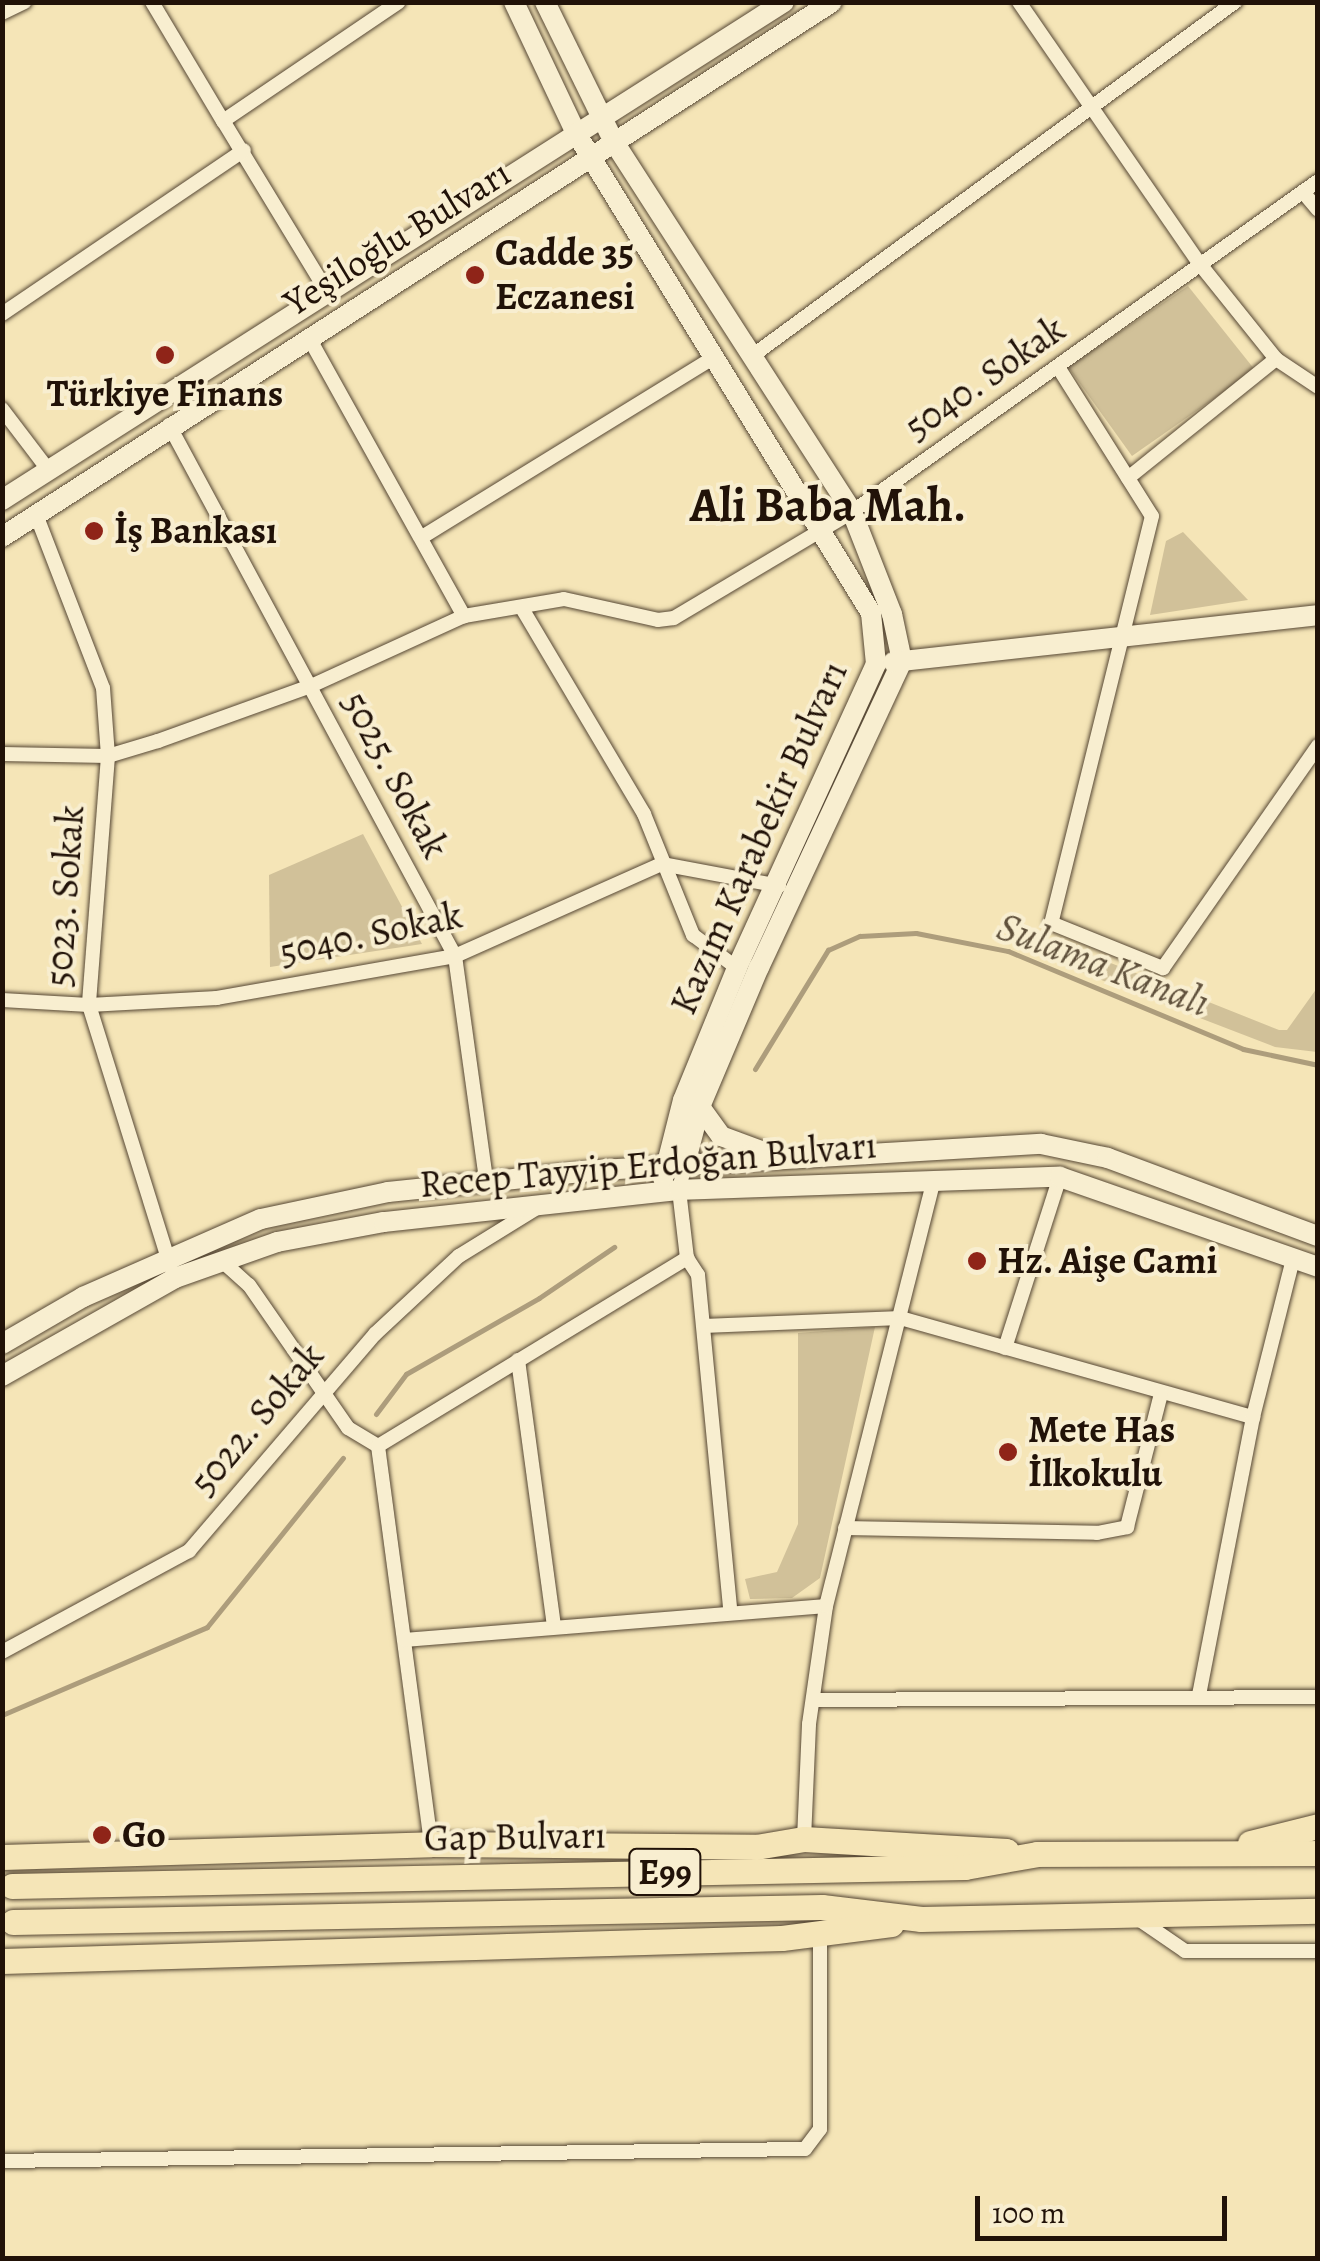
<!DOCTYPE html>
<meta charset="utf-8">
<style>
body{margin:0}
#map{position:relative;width:1320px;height:2261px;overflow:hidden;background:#f5e5b7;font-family:Alegreya,serif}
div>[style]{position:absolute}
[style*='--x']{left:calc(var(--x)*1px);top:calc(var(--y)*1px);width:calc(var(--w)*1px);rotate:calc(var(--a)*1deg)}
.green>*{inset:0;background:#d1c199}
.stream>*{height:5px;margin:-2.5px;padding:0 2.5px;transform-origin:2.5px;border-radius:2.5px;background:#ad9d7c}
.roads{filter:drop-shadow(0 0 2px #564734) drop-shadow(0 0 2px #564734)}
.street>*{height:14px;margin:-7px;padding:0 7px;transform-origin:7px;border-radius:7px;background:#f8eed0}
.secondary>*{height:20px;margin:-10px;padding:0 10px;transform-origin:10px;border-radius:10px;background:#f8eed0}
.highway>*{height:25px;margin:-12.5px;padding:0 12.5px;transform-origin:12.5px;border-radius:12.5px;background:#f5e5b7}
.dots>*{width:28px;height:28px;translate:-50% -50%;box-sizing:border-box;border:5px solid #f8eed0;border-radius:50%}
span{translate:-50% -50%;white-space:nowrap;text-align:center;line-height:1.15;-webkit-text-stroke:8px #f8eed0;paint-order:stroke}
.shield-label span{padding:2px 8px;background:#f8eed0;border:2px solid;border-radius:8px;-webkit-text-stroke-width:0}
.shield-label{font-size:35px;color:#211208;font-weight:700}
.street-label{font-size:38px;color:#211208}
.poi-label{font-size:38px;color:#211208;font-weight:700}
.left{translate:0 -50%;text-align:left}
.water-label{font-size:40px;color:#60513c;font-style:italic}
.district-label{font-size:48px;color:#211208;font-weight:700}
.frame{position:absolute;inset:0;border:5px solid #211208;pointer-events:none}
.scale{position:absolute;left:975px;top:2196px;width:252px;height:45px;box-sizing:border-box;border:5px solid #211208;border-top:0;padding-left:12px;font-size:30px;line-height:35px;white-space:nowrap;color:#211208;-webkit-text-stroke:8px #f8eed0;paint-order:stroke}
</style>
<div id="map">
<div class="green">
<div style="clip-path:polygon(1188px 286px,1255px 370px,1132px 456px,1068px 367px)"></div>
<div style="clip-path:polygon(1183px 532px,1248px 600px,1150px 615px,1166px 541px)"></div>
<div style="clip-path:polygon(363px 834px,422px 944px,270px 967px,269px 875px)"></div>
<div style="clip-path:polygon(1063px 944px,1279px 1030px,1287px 1030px,1317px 988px,1317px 1052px,1275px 1047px,1060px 964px)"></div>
<div style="clip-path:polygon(875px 1327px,820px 1578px,792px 1598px,750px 1599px,745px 1579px,777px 1572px,798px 1524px,798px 1333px)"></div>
</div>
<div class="stream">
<div style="--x:755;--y:1069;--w:140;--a:-58.5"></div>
<div style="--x:828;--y:950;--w:35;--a:-24"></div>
<div style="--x:860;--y:936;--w:56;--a:-3.1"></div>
<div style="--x:916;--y:933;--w:94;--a:11.1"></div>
<div style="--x:1008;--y:951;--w:255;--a:22.6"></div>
<div style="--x:1243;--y:1049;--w:77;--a:12"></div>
<div style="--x:376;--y:1414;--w:50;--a:-53.1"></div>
<div style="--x:406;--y:1374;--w:153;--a:-29.7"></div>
<div style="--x:539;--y:1298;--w:91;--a:-34.2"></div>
<div style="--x:2;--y:1715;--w:223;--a:-23.2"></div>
<div style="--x:207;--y:1627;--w:217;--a:-51.2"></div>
</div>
<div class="roads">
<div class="street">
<div style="--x:152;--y:2;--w:139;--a:59.2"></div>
<div style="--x:1019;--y:2;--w:317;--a:55.4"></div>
<div style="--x:1199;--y:263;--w:123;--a:51.3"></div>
<div style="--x:1276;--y:359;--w:50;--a:33.7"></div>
<div style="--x:2;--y:13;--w:25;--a:-26"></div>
<div style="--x:1303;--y:192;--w:23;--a:50"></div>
<div style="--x:329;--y:295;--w:204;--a:-121.3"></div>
<div style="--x:223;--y:121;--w:212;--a:-34.1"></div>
<div style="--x:2;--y:314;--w:292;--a:-34.1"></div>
<div style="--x:308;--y:336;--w:321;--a:60.9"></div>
<div style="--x:752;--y:356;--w:599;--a:-36.24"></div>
<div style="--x:1058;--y:367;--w:176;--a:57.8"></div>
<div style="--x:1152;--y:516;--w:419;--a:103.9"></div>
<div style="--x:1051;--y:923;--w:121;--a:21.9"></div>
<div style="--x:1163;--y:968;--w:271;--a:-55.1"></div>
<div style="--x:2;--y:409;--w:79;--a:52.7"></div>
<div style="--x:169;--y:425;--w:603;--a:61.69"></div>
<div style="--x:455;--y:956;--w:226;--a:82.1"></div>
<div style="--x:1128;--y:478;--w:190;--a:-38.8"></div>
<div style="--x:37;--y:517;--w:183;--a:68.9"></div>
<div style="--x:103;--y:688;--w:68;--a:85.8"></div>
<div style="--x:108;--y:756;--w:250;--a:94.4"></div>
<div style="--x:89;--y:1005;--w:275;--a:72.7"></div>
<div style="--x:422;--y:537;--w:344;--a:-31.6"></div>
<div style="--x:523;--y:610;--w:237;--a:59.3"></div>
<div style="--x:644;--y:814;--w:131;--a:68"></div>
<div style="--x:693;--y:935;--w:55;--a:36.9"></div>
<div style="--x:2;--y:754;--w:106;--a:1.1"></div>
<div style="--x:108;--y:756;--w:52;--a:-16.7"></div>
<div style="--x:158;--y:741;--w:163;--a:-19.8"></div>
<div style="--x:311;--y:686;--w:168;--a:-24.6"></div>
<div style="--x:464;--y:616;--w:101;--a:-9.6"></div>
<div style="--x:564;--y:599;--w:96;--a:12.6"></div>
<div style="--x:658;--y:620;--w:16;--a:-7"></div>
<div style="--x:674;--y:618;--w:207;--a:-30.8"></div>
<div style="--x:852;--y:512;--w:572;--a:-35.39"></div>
<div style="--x:2;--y:1000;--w:87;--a:3.3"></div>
<div style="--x:89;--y:1005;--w:128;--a:-3.1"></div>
<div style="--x:217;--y:998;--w:242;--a:-10"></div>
<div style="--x:455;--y:956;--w:227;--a:-24"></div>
<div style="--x:662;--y:864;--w:119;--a:10.6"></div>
<div style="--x:684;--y:1168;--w:23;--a:103"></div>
<div style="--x:679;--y:1190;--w:68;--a:83.3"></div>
<div style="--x:687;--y:1258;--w:20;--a:57"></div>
<div style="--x:698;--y:1275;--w:337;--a:84.5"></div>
<div style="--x:222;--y:1261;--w:36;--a:42"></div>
<div style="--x:249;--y:1285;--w:174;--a:55.3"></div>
<div style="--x:348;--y:1428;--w:35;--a:31"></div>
<div style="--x:704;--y:1326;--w:196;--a:-2.3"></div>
<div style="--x:900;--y:1318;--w:367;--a:15.7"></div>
<div style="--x:1005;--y:1348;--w:180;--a:-72.2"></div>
<div style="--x:518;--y:1360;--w:268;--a:82.3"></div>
<div style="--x:378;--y:1446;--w:402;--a:82.4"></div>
<div style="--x:378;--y:1446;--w:362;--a:-31.3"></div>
<div style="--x:845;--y:1528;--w:252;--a:1.1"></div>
<div style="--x:1097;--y:1533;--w:31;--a:-11"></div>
<div style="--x:1127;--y:1527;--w:137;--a:-75.7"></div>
<div style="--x:405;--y:1640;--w:422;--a:-4.6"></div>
<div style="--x:2;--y:1652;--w:213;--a:-28.4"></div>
<div style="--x:189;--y:1551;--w:286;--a:-49.4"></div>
<div style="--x:375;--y:1334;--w:115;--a:-42.9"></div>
<div style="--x:459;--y:1256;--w:89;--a:-31.7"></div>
<div style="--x:1199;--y:1695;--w:283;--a:-79"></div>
<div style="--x:1253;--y:1417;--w:163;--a:-75.8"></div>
<div style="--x:814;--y:1700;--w:504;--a:-0.34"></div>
<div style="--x:804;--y:1839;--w:115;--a:-87.5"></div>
<div style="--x:809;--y:1724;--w:119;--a:-81.8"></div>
<div style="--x:826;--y:1606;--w:440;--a:-75.8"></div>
<div style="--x:1137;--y:1918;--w:58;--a:34.5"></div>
<div style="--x:1185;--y:1951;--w:133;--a:0"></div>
<div style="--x:2;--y:2161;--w:803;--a:-0.86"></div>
<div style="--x:805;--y:2149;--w:25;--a:-53"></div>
<div style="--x:820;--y:2129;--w:194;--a:-90"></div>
</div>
<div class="secondary">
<div style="--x:514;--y:2;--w:145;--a:64.7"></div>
<div style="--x:576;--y:133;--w:563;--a:58.43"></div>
<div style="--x:871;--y:613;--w:51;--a:84.4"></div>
<div style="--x:876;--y:664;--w:334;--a:114.6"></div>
<div style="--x:737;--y:968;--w:143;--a:112.2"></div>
<div style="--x:683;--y:1100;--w:81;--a:104.2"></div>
<div style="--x:545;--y:2;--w:156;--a:63.8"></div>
<div style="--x:614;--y:142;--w:440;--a:57.2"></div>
<div style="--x:852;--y:512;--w:110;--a:68.6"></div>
<div style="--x:892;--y:614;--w:48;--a:78"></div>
<div style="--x:902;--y:661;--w:338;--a:115"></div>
<div style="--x:759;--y:967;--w:152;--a:112.9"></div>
<div style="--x:700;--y:1107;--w:63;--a:104.7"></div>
<div style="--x:2;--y:500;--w:927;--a:-32.49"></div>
<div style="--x:2;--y:537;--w:987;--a:-32.8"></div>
<div style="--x:893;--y:662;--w:428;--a:-6.3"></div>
<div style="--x:700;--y:1107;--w:36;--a:54"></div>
<div style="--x:721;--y:1136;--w:54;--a:20.4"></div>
<div style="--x:2;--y:1344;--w:94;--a:-30.1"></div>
<div style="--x:83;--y:1297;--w:194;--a:-23.7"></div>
<div style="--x:261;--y:1219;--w:130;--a:-12"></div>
<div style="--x:388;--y:1192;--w:214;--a:-5.9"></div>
<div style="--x:601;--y:1170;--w:441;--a:-3.4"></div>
<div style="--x:1041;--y:1144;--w:68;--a:11.8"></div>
<div style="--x:1108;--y:1158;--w:224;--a:20.4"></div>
<div style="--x:2;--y:1376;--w:199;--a:-29.5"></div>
<div style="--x:175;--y:1278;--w:108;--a:-19.4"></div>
<div style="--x:277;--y:1242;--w:109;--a:-10.6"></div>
<div style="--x:384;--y:1222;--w:297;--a:-6.2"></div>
<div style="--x:679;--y:1190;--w:381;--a:-2"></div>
<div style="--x:1060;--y:1177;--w:273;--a:19.2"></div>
</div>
<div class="highway">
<div style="--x:1250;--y:1843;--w:70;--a:-14"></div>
<div style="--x:2;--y:1857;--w:429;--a:-1.7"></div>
<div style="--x:431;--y:1844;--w:325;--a:0.5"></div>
<div style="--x:756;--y:1847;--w:49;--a:-9.5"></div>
<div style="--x:804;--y:1839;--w:203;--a:3.4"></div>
<div style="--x:12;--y:1886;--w:953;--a:-1.14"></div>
<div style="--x:965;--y:1867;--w:73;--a:-10.2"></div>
<div style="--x:1037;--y:1854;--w:281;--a:-0.2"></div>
<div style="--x:13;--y:1922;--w:809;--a:-1.06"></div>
<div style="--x:822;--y:1907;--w:100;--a:6.9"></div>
<div style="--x:921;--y:1919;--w:397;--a:-1.2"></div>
<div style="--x:2;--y:1961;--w:780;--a:-1.69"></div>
<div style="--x:782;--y:1938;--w:110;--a:-7.3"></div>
</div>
</div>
<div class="dots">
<div style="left:475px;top:275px;background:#8f2418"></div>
<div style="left:165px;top:355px;background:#8f2418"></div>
<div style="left:94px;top:531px;background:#8f2418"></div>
<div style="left:977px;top:1261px;background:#8f2418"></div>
<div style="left:1008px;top:1452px;background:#8f2418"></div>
<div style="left:102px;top:1835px;background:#8f2418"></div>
</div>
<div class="shield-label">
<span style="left:665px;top:1872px">E99</span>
</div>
<div class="street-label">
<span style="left:397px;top:238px;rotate:-32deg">Yeşiloğlu Bulvarı</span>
<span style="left:985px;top:378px;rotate:-35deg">5040. Sokak</span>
<span style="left:395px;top:775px;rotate:62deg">5025. Sokak</span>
<span style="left:759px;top:838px;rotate:-66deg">Kazım Karabekir Bulvarı</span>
<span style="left:65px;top:896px;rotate:-86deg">5023. Sokak</span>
<span style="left:371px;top:934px;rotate:-12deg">5040. Sokak</span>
<span style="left:648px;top:1165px;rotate:-5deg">Recep Tayyip Erdoğan Bulvarı</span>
<span style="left:257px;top:1419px;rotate:-50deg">5022. Sokak</span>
<span style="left:515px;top:1837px;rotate:-1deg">Gap Bulvarı</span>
</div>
<div class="poi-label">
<span class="left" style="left:495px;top:275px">Cadde 35<br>Eczanesi</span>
<span style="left:165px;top:394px">Türkiye Finans</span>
<span class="left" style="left:114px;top:531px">İş Bankası</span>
<span class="left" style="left:997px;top:1261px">Hz. Aişe Cami</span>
<span class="left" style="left:1028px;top:1452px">Mete Has<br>İlkokulu</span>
<span class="left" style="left:122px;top:1835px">Go</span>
</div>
<div class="water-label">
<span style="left:1103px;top:965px;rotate:21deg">Sulama Kanalı</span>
</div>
<div class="district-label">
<span style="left:828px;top:506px">Ali Baba Mah.</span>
</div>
<div class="frame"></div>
<div class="scale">100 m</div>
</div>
